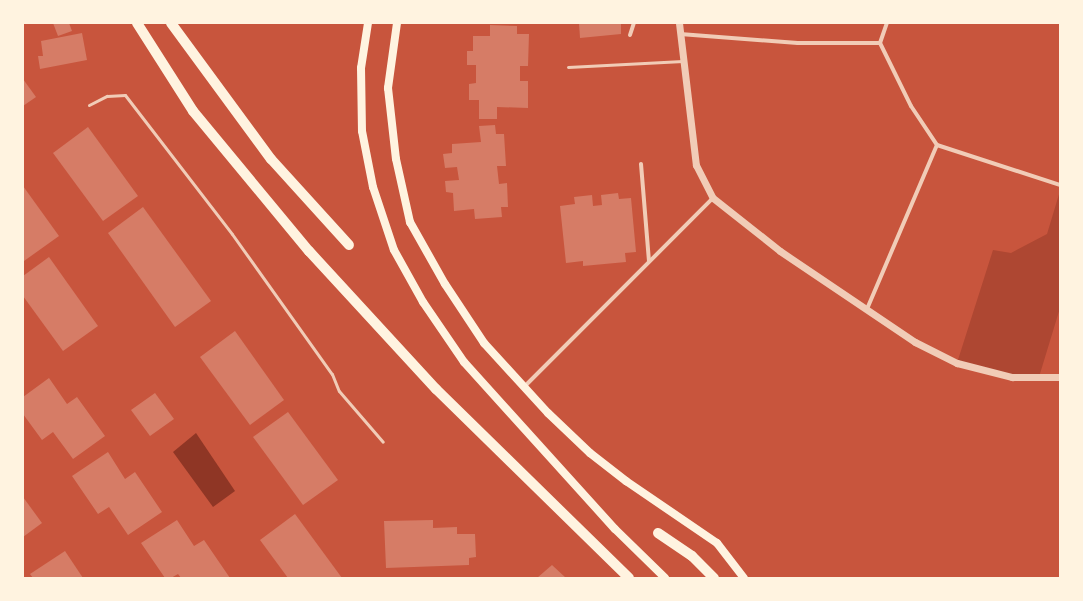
<!DOCTYPE html>
<style>
body{margin:0}
#map{position:relative;width:1083px;height:601px;overflow:hidden;background:#c8553d;font-family:Montserrat,sans-serif}
div>[style]{position:absolute}
[style*='--x']{left:calc(var(--x)*1px);top:calc(var(--y)*1px);width:calc(var(--w)*1px);rotate:calc(var(--a)*1deg)}
.green>*{inset:0;background:#ae4732}
.water>*{inset:0;background:#8f3625}
.building>*{inset:0;background:#d67c66}
.service>*{height:3px;margin:-1.5px;padding:0 1.5px;transform-origin:1.5px;border-radius:1.5px;background:#f1ccb7}
.minor>*{height:4px;margin:-2px;padding:0 2px;transform-origin:2px;border-radius:2px;background:#f1ccb7}
.tertiary>*{height:7px;margin:-3.5px;padding:0 3.5px;transform-origin:3.5px;border-radius:3.5px;background:#f1ccb7}
.secondary>*{height:8px;margin:-4px;padding:0 4px;transform-origin:4px;border-radius:4px;background:#fff3e0}
.primary>*{height:10px;margin:-5px;padding:0 5px;transform-origin:5px;border-radius:5px;background:#fff3e0}
span{translate:-50% -50%;white-space:nowrap;text-align:center;line-height:1.15;-webkit-text-stroke:3.5px #fff3e0;paint-order:stroke}
.frame{position:absolute;inset:0;border:24px solid #fff3e0;pointer-events:none}
</style>
<div id="map">
<div class="green">
<div style="clip-path:polygon(1060px 191px,1060px 308px,1039px 377px,1012px 377px,957px 363px,993px 250px,1011px 253px,1047px 234px)"></div>
</div>
<div class="water">
<div style="clip-path:polygon(196px 433px,235px 491px,213px 507px,173px 452px)"></div>
</div>
<div class="building">
<div style="clip-path:polygon(53px 23px,69px 23px,72px 31px,58px 36px)"></div>
<div style="clip-path:polygon(579px 23px,621px 23px,621px 34px,580px 38px)"></div>
<div style="clip-path:polygon(490px 25px,517px 26px,517px 34px,529px 34px,528px 66px,520px 66px,520px 81px,528px 81px,528px 108px,497px 107px,497px 119px,479px 119px,479px 100px,469px 100px,469px 84px,476px 83px,476px 65px,467px 65px,467px 51px,473px 51px,473px 36px,490px 36px)"></div>
<div style="clip-path:polygon(82px 33px,87px 60px,40px 69px,38px 56px,43px 56px,41px 41px)"></div>
<div style="clip-path:polygon(23px 79px,36px 97px,23px 106px)"></div>
<div style="clip-path:polygon(495px 125px,496px 134px,504px 134px,506px 166px,497px 166px,499px 184px,507px 183px,508px 207px,501px 207px,502px 217px,475px 219px,474px 209px,454px 211px,453px 193px,446px 192px,445px 181px,459px 180px,457px 167px,445px 168px,443px 154px,452px 153px,452px 144px,481px 142px,479px 126px)"></div>
<div style="clip-path:polygon(88px 127px,138px 196px,103px 221px,53px 153px)"></div>
<div style="clip-path:polygon(23px 186px,59px 236px,24px 261px,23px 260px)"></div>
<div style="clip-path:polygon(618px 193px,619px 199px,631px 198px,636px 252px,625px 253px,626px 262px,583px 266px,583px 261px,566px 263px,560px 206px,575px 204px,574px 197px,592px 195px,593px 206px,602px 205px,601px 195px)"></div>
<div style="clip-path:polygon(143px 207px,211px 301px,175px 327px,108px 233px)"></div>
<div style="clip-path:polygon(49px 257px,98px 326px,63px 351px,23px 296px,23px 276px)"></div>
<div style="clip-path:polygon(235px 331px,284px 400px,250px 425px,200px 357px)"></div>
<div style="clip-path:polygon(49px 378px,67px 404px,77px 397px,105px 436px,73px 459px,53px 432px,42px 440px,23px 414px,23px 397px)"></div>
<div style="clip-path:polygon(155px 393px,174px 419px,150px 436px,131px 410px)"></div>
<div style="clip-path:polygon(288px 412px,338px 480px,303px 505px,253px 437px)"></div>
<div style="clip-path:polygon(108px 452px,125px 479px,135px 472px,162px 512px,128px 535px,109px 507px,98px 514px,72px 476px)"></div>
<div style="clip-path:polygon(23px 497px,42px 523px,23px 537px)"></div>
<div style="clip-path:polygon(295px 514px,342px 578px,288px 578px,260px 540px)"></div>
<div style="clip-path:polygon(177px 520px,194px 546px,204px 540px,230px 578px,181px 578px,178px 574px,171px 578px,165px 578px,141px 543px)"></div>
<div style="clip-path:polygon(433px 520px,433px 528px,457px 527px,457px 534px,475px 534px,476px 557px,469px 558px,469px 565px,386px 568px,384px 521px)"></div>
<div style="clip-path:polygon(65px 551px,83px 578px,33px 578px,30px 574px)"></div>
<div style="clip-path:polygon(552px 565px,566px 578px,537px 578px)"></div>
</div>
<div class="service">
<div style="--x:568;--y:67;--w:115;--a:-3"></div>
<div style="--x:89;--y:105;--w:20;--a:-27"></div>
<div style="--x:107;--y:96;--w:18;--a:-3"></div>
<div style="--x:125;--y:95;--w:175;--a:52.4"></div>
<div style="--x:232;--y:234;--w:172;--a:54.5"></div>
<div style="--x:332;--y:374;--w:18;--a:68"></div>
<div style="--x:339;--y:391;--w:67;--a:49.2"></div>
</div>
<div class="minor">
<div style="--x:680;--y:34;--w:118;--a:4.4"></div>
<div style="--x:798;--y:43;--w:82;--a:0"></div>
<div style="--x:630;--y:35;--w:13;--a:-72"></div>
<div style="--x:880;--y:43;--w:70;--a:63.8"></div>
<div style="--x:911;--y:106;--w:47;--a:56.3"></div>
<div style="--x:880;--y:43;--w:21;--a:-71"></div>
<div style="--x:937;--y:145;--w:129;--a:18"></div>
<div style="--x:641;--y:164;--w:97;--a:85.3"></div>
<div style="--x:867;--y:309;--w:178;--a:-66.9"></div>
<div style="--x:524;--y:387;--w:267;--a:-45"></div>
</div>
<div class="tertiary">
<div style="--x:679;--y:23;--w:143;--a:83.2"></div>
<div style="--x:696;--y:165;--w:37;--a:63"></div>
<div style="--x:713;--y:198;--w:85;--a:38.3"></div>
<div style="--x:780;--y:251;--w:163;--a:34"></div>
<div style="--x:915;--y:342;--w:47;--a:26.6"></div>
<div style="--x:957;--y:363;--w:57;--a:14.3"></div>
<div style="--x:1012;--y:377;--w:48;--a:0"></div>
</div>
<div class="secondary">
<div style="--x:368;--y:23;--w:46;--a:98.8"></div>
<div style="--x:361;--y:68;--w:63;--a:89.1"></div>
<div style="--x:362;--y:131;--w:57;--a:78.9"></div>
<div style="--x:373;--y:187;--w:66;--a:71.6"></div>
<div style="--x:394;--y:250;--w:60;--a:60.9"></div>
<div style="--x:423;--y:302;--w:73;--a:55.7"></div>
<div style="--x:464;--y:362;--w:225;--a:47.9"></div>
<div style="--x:615;--y:529;--w:70;--a:44.4"></div>
<div style="--x:397;--y:23;--w:66;--a:97.9"></div>
<div style="--x:388;--y:88;--w:71;--a:83.6"></div>
<div style="--x:396;--y:159;--w:65;--a:77.5"></div>
<div style="--x:410;--y:222;--w:71;--a:60.6"></div>
<div style="--x:445;--y:284;--w:71;--a:56.5"></div>
<div style="--x:484;--y:343;--w:95;--a:47.6"></div>
<div style="--x:548;--y:413;--w:58;--a:43.6"></div>
<div style="--x:590;--y:453;--w:46;--a:37.9"></div>
<div style="--x:626;--y:481;--w:110;--a:34.3"></div>
<div style="--x:717;--y:543;--w:44;--a:52.4"></div>
</div>
<div class="primary">
<div style="--x:137;--y:23;--w:104;--a:57.5"></div>
<div style="--x:193;--y:111;--w:182;--a:50.4"></div>
<div style="--x:309;--y:251;--w:188;--a:47.4"></div>
<div style="--x:436;--y:389;--w:270;--a:44.4"></div>
<div style="--x:171;--y:23;--w:169;--a:53.7"></div>
<div style="--x:271;--y:159;--w:116;--a:47.8"></div>
<div style="--x:658;--y:533;--w:41;--a:34.1"></div>
<div style="--x:692;--y:556;--w:31;--a:45"></div>
</div>
<div class="frame"></div>
</div>
